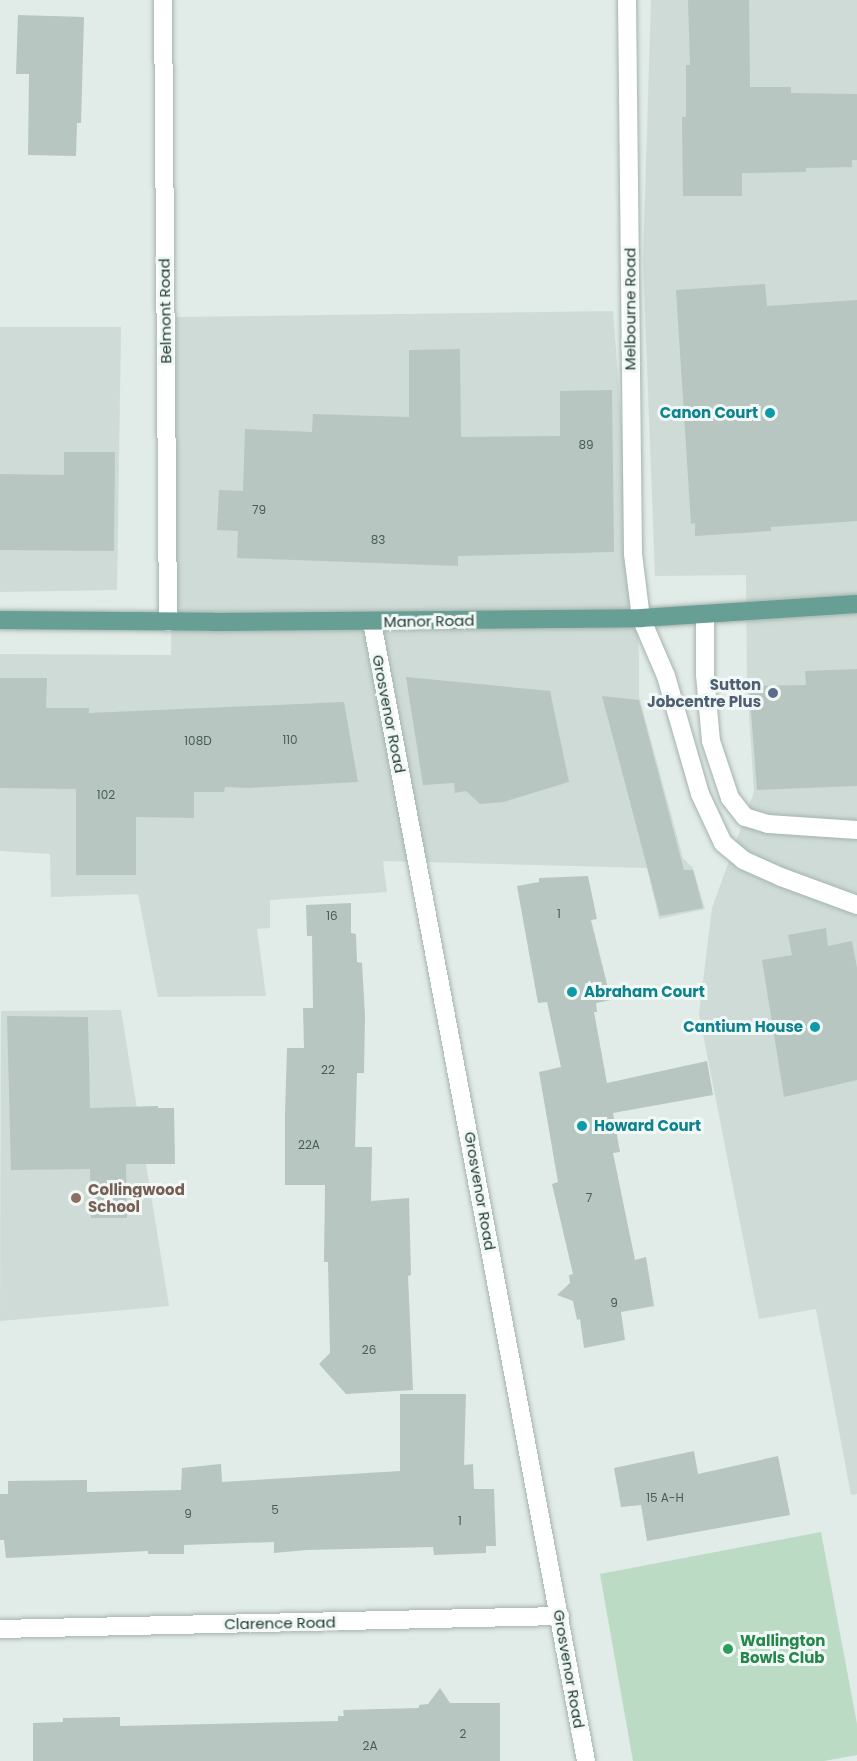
<!DOCTYPE html>
<style>
body{margin:0}
#map{position:relative;width:857px;height:1761px;overflow:hidden;background:#e1ebe7;font-family:Poppins,sans-serif}
div>[style]{position:absolute}
[style*='--x']{left:calc(var(--x)*1px);top:calc(var(--y)*1px);width:calc(var(--w)*1px);rotate:calc(var(--a)*1deg)}
.built>*{inset:0;background:#cfdbd6}
.green>*{inset:0;background:#bbdbc5}
.building>*{inset:0;background:#b7c6c0}
.roads{filter:drop-shadow(0 0 2px #a4b3ae) drop-shadow(0 0 2px #a4b3ae)}
.minor>*{height:18px;margin:-9px;padding:0 9px;transform-origin:9px;border-radius:9px;background:#fff}
.primary>*{height:18px;margin:-9px;padding:0 9px;transform-origin:9px;border-radius:9px;background:#679f94}
.dots>*{width:16px;height:16px;translate:-50% -50%;box-sizing:border-box;border:3px solid #f1f8f5;border-radius:50%}
span{translate:-50% -50%;white-space:nowrap;text-align:center;line-height:1.15;-webkit-text-stroke:6px #f1f8f5;paint-order:stroke}
.number-label{font-size:12px;color:#475e58}
.number-label span{-webkit-text-stroke-width:0}
.street-label{font-size:15px;color:#223b36}
.culture-label{font-size:15px;color:#0d838f;font-weight:700}
.right{translate:-100% -50%;text-align:right}
.left{translate:0 -50%;text-align:left}
.service-label{font-size:15px;color:#4e5e75;font-weight:700}
.education-label{font-size:15px;color:#785e54;font-weight:700}
.leisure-label{font-size:15px;color:#27864d;font-weight:700}
</style>
<div id="map">
<div class="built">
<div style="clip-path:polygon(651px 0,857px 0,857px 1494px,851px 1495px,816px 1309px,759px 1319px,699px 1014px,712px 908px,754px 792px,747px 682px,746px 575px,655px 576px,643px 260px)"></div>
<div style="clip-path:polygon(613px 311px,639px 655px,639px 696px,683px 858px,693px 868px,705px 909px,659px 919px,647px 868px,383px 861px,387px 892px,270px 900px,270px 928px,257px 929px,266px 996px,158px 997px,138px 894px,51px 897px,50px 854px,0 851px,0 654px,171px 655px,176px 317px)"></div>
<div style="clip-path:polygon(0 327px,121px 327px,117px 590px,0 592px)"></div>
<div style="clip-path:polygon(121px 1010px,169px 1306px,0 1321px,1px 1011px)"></div>
</div>
<div class="green">
<div style="clip-path:polygon(821px 1532px,857px 1724px,857px 1755px,824px 1761px,633px 1761px,600px 1574px)"></div>
</div>
<div class="building">
<div style="clip-path:polygon(688px 0,749px 0,750px 87px,791px 87px,791px 93px,857px 94px,857px 160px,852px 160px,852px 167px,806px 168px,806px 172px,742px 173px,742px 196px,683px 196px,682px 117px,686px 117px,686px 65px,690px 65px)"></div>
<div style="clip-path:polygon(18px 15px,84px 17px,81px 123px,77px 123px,76px 156px,28px 155px,29px 74px,16px 74px)"></div>
<div style="clip-path:polygon(765px 284px,767px 306px,857px 300px,857px 521px,771px 527px,771px 531px,695px 536px,695px 523px,691px 524px,676px 290px)"></div>
<div style="clip-path:polygon(460px 349px,461px 437px,560px 436px,560px 391px,612px 390px,614px 552px,458px 556px,458px 566px,237px 558px,238px 531px,217px 530px,219px 490px,243px 491px,245px 429px,312px 432px,313px 414px,409px 417px,409px 350px)"></div>
<div style="clip-path:polygon(64px 452px,115px 452px,114px 551px,0 550px,0 474px,64px 475px)"></div>
<div style="clip-path:polygon(857px 669px,857px 786px,757px 790px,749px 686px,806px 685px,805px 671px)"></div>
<div style="clip-path:polygon(406px 677px,550px 691px,569px 782px,503px 802px,480px 804px,466px 791px,455px 793px,454px 783px,423px 785px)"></div>
<div style="clip-path:polygon(0 678px,47px 678px,46px 708px,89px 708px,89px 713px,344px 702px,358px 782px,249px 788px,225px 787px,224px 792px,194px 792px,194px 818px,136px 817px,136px 875px,76px 875px,76px 789px,0 788px)"></div>
<div style="clip-path:polygon(602px 696px,639px 700px,684px 870px,693px 870px,703px 908px,660px 916px)"></div>
<div style="clip-path:polygon(588px 876px,597px 919px,591px 920px,611px 1000px,596px 1003px,597px 1012px,594px 1012px,607px 1083px,707px 1061px,713px 1095px,613px 1113px,620px 1152px,613px 1153px,635px 1260px,646px 1257px,654px 1306px,621px 1312px,625px 1340px,584px 1348px,580px 1319px,577px 1320px,573px 1301px,557px 1295px,570px 1283px,569px 1275px,573px 1274px,552px 1184px,558px 1182px,539px 1072px,561px 1067px,547px 1002px,538px 1003px,517px 886px,539px 882px,539px 878px)"></div>
<div style="clip-path:polygon(351px 903px,351px 933px,356px 934px,357px 962px,362px 963px,365px 1016px,364px 1073px,357px 1073px,355px 1147px,372px 1147px,371px 1201px,409px 1198px,411px 1275px,408px 1276px,413px 1390px,346px 1394px,319px 1364px,330px 1353px,328px 1262px,324px 1262px,325px 1185px,285px 1185px,285px 1114px,287px 1048px,304px 1048px,303px 1008px,313px 1008px,312px 936px,307px 936px,306px 905px)"></div>
<div style="clip-path:polygon(826px 928px,828px 946px,852px 941px,857px 968px,857px 1080px,784px 1097px,762px 960px,792px 955px,788px 935px)"></div>
<div style="clip-path:polygon(7px 1016px,88px 1017px,90px 1108px,158px 1106px,158px 1108px,174px 1108px,175px 1164px,126px 1164px,127px 1218px,91px 1218px,90px 1169px,11px 1170px)"></div>
<div style="clip-path:polygon(400px 1394px,466px 1394px,464px 1465px,473px 1464px,474px 1489px,494px 1489px,496px 1546px,486px 1546px,486px 1553px,434px 1555px,433px 1547px,306px 1550px,274px 1553px,274px 1542px,184px 1545px,184px 1554px,148px 1554px,148px 1551px,6px 1558px,4px 1540px,0 1540px,0 1494px,8px 1494px,8px 1481px,87px 1480px,87px 1492px,181px 1490px,182px 1468px,221px 1464px,222px 1482px,400px 1471px)"></div>
<div style="clip-path:polygon(694px 1451px,698px 1474px,778px 1456px,790px 1515px,647px 1541px,641px 1505px,621px 1507px,614px 1468px)"></div>
<div style="clip-path:polygon(440px 1688px,450px 1703px,500px 1703px,500px 1761px,33px 1761px,33px 1723px,63px 1722px,63px 1718px,120px 1717px,120px 1726px,338px 1721px,338px 1716px,344px 1716px,343px 1710px,419px 1708px,419px 1705px,428px 1704px)"></div>
</div>
<div class="roads">
<div class="minor">
<div style="--x:163;--y:0;--w:622;--a:89.54"></div>
<div style="--x:627;--y:0;--w:554;--a:89.38"></div>
<div style="--x:633;--y:554;--w:64;--a:82.9"></div>
<div style="--x:641;--y:618;--w:63;--a:66.7"></div>
<div style="--x:666;--y:676;--w:123;--a:73.9"></div>
<div style="--x:700;--y:794;--w:54;--a:64.9"></div>
<div style="--x:723;--y:843;--w:26;--a:40"></div>
<div style="--x:743;--y:860;--w:42;--a:24.1"></div>
<div style="--x:781;--y:877;--w:81;--a:20.2"></div>
<div style="--x:705;--y:614;--w:61;--a:90"></div>
<div style="--x:705;--y:675;--w:66;--a:84.8"></div>
<div style="--x:711;--y:741;--w:60;--a:71.6"></div>
<div style="--x:730;--y:798;--w:24;--a:52"></div>
<div style="--x:745;--y:817;--w:24;--a:17"></div>
<div style="--x:768;--y:824;--w:89;--a:3.9"></div>
<div style="--x:372;--y:622;--w:1159;--a:79.36"></div>
<div style="--x:0;--y:1629;--w:560;--a:-1.33"></div>
</div>
<div class="primary">
<div style="--x:0;--y:620;--w:214;--a:0.5"></div>
<div style="--x:214;--y:622;--w:427;--a:-0.5"></div>
<div style="--x:641;--y:618;--w:216;--a:-3.7"></div>
</div>
</div>
<div class="dots">
<div style="left:770px;top:413px;background:#0f9aa8"></div>
<div style="left:773px;top:693px;background:#5c6f8a"></div>
<div style="left:572px;top:992px;background:#0f9aa8"></div>
<div style="left:815px;top:1027px;background:#0f9aa8"></div>
<div style="left:582px;top:1126px;background:#0f9aa8"></div>
<div style="left:76px;top:1198px;background:#8d6e63"></div>
<div style="left:728px;top:1649px;background:#2e9e5b"></div>
</div>
<div class="number-label">
<span style="left:586px;top:445px">89</span>
<span style="left:259px;top:510px">79</span>
<span style="left:378px;top:540px">83</span>
<span style="left:290px;top:740px">110</span>
<span style="left:198px;top:741px">108D</span>
<span style="left:106px;top:795px">102</span>
<span style="left:559px;top:914px">1</span>
<span style="left:332px;top:916px">16</span>
<span style="left:328px;top:1070px">22</span>
<span style="left:309px;top:1145px">22A</span>
<span style="left:589px;top:1198px">7</span>
<span style="left:614px;top:1303px">9</span>
<span style="left:369px;top:1350px">26</span>
<span style="left:665px;top:1498px">15 A-H</span>
<span style="left:275px;top:1510px">5</span>
<span style="left:188px;top:1514px">9</span>
<span style="left:460px;top:1521px">1</span>
<span style="left:463px;top:1734px">2</span>
<span style="left:370px;top:1746px">2A</span>
</div>
<div class="street-label">
<span style="left:630px;top:309px;rotate:-90deg">Melbourne Road</span>
<span style="left:165px;top:311px;rotate:-91deg">Belmont Road</span>
<span style="left:429px;top:621px;rotate:-1deg">Manor Road</span>
<span style="left:389px;top:714px;rotate:79deg">Grosvenor Road</span>
<span style="left:480px;top:1191px;rotate:80deg">Grosvenor Road</span>
<span style="left:280px;top:1623px;rotate:-1deg">Clarence Road</span>
<span style="left:569px;top:1669px;rotate:80deg">Grosvenor Road</span>
</div>
<div class="culture-label">
<span class="right" style="left:758px;top:413px">Canon Court</span>
<span class="left" style="left:584px;top:992px">Abraham Court</span>
<span class="right" style="left:803px;top:1027px">Cantium House</span>
<span class="left" style="left:594px;top:1126px">Howard Court</span>
</div>
<div class="service-label">
<span class="right" style="left:761px;top:693px">Sutton<br>Jobcentre Plus</span>
</div>
<div class="education-label">
<span class="left" style="left:88px;top:1198px">Collingwood<br>School</span>
</div>
<div class="leisure-label">
<span class="left" style="left:740px;top:1649px">Wallington<br>Bowls Club</span>
</div>
</div>
